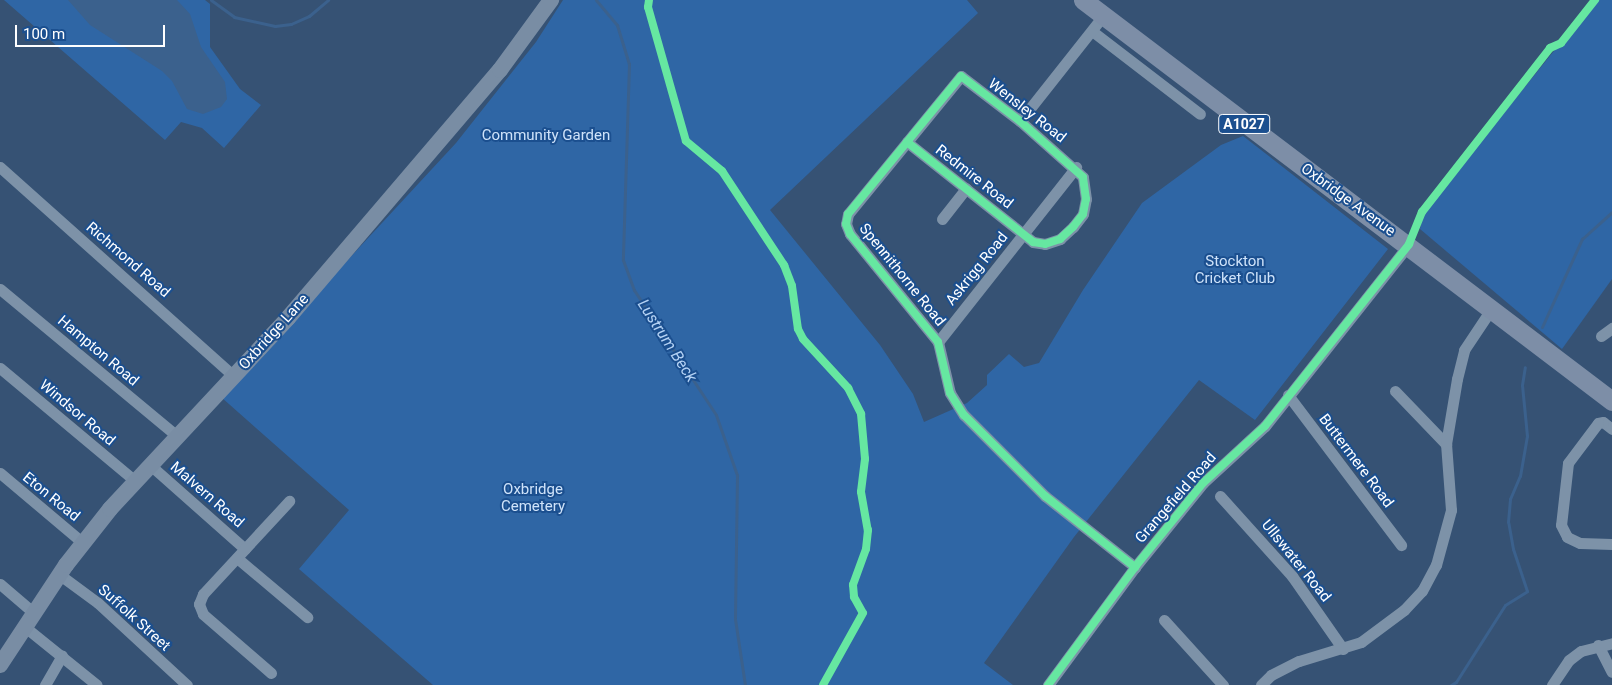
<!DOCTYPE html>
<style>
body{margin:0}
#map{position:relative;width:1612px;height:685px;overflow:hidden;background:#365274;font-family:Roboto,sans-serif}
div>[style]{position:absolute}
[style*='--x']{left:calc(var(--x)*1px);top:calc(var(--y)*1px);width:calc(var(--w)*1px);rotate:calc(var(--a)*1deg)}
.green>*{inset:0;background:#2f66a5}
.water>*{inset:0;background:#3b618d}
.stream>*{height:3px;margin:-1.5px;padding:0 1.5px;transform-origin:1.5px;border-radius:1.5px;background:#3b618d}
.street>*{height:11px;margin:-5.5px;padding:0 5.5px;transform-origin:5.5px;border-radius:5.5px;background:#7d92a8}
.secondary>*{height:16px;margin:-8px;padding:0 8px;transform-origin:8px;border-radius:8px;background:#798da4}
.primary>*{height:19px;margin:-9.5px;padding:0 9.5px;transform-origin:9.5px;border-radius:9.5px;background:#7d8ea7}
.cycleway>*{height:8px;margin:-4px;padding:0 4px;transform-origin:4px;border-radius:4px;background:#66e7a1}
span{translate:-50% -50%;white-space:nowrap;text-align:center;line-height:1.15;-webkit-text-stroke:4px #1b4f8f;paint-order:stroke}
.shield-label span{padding:1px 4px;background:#1b4f8f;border:1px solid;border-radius:4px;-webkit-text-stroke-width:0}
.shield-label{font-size:14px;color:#fff;font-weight:700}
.street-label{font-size:15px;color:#fff}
.park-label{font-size:15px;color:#cfe3fa}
.water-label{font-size:16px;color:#b5d3f5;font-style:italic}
.scale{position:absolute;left:15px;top:25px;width:150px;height:22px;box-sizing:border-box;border:2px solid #fff;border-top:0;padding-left:6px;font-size:15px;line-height:18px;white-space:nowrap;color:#fff;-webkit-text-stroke:4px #1b4f8f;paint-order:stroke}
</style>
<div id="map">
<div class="green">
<div style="clip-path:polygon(4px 0,205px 0,210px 4px,210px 47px,240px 89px,261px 105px,224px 148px,202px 128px,181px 122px,165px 140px)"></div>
<div style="clip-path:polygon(563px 0,967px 0,978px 13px,770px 210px,880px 345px,913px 394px,924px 422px,967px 403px,987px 385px,987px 375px,1009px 354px,1024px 367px,1039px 363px,1083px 290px,1142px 203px,1221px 145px,1243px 136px,1388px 249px,1255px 420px,1199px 380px,1074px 537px,984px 663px,1013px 685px,433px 685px,299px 569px,349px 510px,221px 397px,456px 143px,536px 42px)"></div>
<div style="clip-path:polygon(1595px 0,1612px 0,1612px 279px,1562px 349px,1420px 229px,1423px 213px)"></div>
</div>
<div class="water">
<div style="clip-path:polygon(68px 0,177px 0,190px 14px,201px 47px,225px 82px,227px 99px,221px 107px,203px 114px,187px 109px,172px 81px,162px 71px,90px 25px)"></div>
</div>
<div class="stream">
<div style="--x:211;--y:0;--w:29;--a:36"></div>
<div style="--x:234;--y:17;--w:42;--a:12.4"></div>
<div style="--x:275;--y:26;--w:16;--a:-7"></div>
<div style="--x:291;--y:24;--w:20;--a:-24"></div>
<div style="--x:309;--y:16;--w:25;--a:-40"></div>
<div style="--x:596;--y:0;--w:33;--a:50"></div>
<div style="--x:617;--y:25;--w:41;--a:72.9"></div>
<div style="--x:629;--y:64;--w:196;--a:91.8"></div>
<div style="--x:623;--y:260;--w:32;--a:70"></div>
<div style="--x:634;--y:290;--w:149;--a:56.7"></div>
<div style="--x:716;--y:415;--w:64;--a:70.7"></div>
<div style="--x:737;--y:475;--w:144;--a:90.8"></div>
<div style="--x:735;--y:619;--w:67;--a:81.4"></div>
<div style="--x:1542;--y:327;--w:97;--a:-65.6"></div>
<div style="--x:1582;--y:239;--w:40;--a:-42"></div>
<div style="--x:1451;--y:685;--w:6;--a:-31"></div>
<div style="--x:1456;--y:682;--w:91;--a:-57.5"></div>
<div style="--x:1505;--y:605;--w:26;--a:-32"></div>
<div style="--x:1527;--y:591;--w:44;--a:-108.4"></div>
<div style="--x:1513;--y:549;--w:27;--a:-100"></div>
<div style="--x:1508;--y:522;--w:23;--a:-85"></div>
<div style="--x:1510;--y:499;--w:25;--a:-67"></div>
<div style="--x:1520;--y:476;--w:41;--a:-80.1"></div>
<div style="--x:1527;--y:436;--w:51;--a:-95.6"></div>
<div style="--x:1522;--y:385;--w:18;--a:-81"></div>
</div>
<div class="street">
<div style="--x:1092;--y:31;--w:136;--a:37.5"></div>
<div style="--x:1020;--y:121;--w:134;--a:-51.7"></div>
<div style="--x:907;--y:142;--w:161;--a:38.4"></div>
<div style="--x:1033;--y:242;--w:12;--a:9"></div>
<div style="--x:1045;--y:244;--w:16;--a:-18"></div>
<div style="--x:1060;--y:239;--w:18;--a:-43"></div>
<div style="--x:1073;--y:227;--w:16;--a:-52"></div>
<div style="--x:1083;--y:214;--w:15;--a:-79"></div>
<div style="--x:1086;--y:199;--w:22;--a:-98"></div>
<div style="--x:1083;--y:177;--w:84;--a:-138.4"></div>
<div style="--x:1020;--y:121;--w:74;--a:-142.7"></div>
<div style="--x:961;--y:76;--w:85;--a:129.3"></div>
<div style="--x:907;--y:142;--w:93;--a:129.3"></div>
<div style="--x:848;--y:214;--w:10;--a:101"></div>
<div style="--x:846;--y:224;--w:11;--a:68"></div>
<div style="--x:850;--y:234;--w:139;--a:50.8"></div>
<div style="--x:938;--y:342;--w:52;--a:76.8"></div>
<div style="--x:950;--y:393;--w:26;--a:58"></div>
<div style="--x:964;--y:415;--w:115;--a:45"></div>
<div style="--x:1045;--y:496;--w:115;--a:38.3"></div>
<div style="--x:0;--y:167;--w:314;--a:41.8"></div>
<div style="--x:942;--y:219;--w:39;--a:-52"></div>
<div style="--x:0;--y:289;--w:230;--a:39.7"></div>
<div style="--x:1601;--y:336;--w:14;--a:-36"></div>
<div style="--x:938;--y:342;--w:223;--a:-51.7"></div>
<div style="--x:0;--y:368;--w:176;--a:39.9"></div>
<div style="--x:1395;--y:391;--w:74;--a:46.1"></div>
<div style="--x:1288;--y:395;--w:188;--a:53"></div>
<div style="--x:1612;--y:429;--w:11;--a:-142"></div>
<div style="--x:1603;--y:422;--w:5;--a:169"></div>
<div style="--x:1598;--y:423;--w:50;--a:126.9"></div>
<div style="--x:1568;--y:463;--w:62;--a:96.4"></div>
<div style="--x:1561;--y:525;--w:13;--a:63"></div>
<div style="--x:1567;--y:537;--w:14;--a:25"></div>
<div style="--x:1580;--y:543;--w:32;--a:2"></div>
<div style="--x:149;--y:464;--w:128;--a:41.5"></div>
<div style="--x:0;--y:473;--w:109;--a:40.1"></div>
<div style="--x:1220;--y:496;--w:108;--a:48"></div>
<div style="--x:1292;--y:576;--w:89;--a:55.1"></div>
<div style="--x:237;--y:558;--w:92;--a:40.1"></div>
<div style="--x:60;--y:575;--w:47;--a:36.4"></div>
<div style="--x:98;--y:603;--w:121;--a:42.7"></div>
<div style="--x:0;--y:584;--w:45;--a:40.5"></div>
<div style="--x:1164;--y:620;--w:88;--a:47.8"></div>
<div style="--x:25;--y:627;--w:92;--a:38.9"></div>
<div style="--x:1598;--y:645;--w:30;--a:63"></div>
<div style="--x:271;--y:673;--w:90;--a:-139.1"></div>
<div style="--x:203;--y:614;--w:11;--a:-112"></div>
<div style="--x:199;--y:604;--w:11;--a:-68"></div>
<div style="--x:203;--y:594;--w:127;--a:-47.2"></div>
<div style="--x:45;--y:685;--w:34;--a:-60"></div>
<div style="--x:1048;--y:685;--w:147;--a:-53.6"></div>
<div style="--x:1135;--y:567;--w:108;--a:-51"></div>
<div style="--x:1203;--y:483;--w:84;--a:-42.6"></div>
<div style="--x:1265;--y:426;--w:232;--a:-51.6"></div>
<div style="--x:1261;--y:685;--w:14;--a:-45"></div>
<div style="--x:1271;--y:675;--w:31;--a:-27"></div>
<div style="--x:1299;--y:661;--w:65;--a:-17"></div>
<div style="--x:1361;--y:642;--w:54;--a:-36.7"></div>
<div style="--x:1404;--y:610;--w:26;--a:-47"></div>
<div style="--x:1422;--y:591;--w:30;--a:-62"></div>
<div style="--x:1436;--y:565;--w:57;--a:-74.7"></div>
<div style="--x:1451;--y:510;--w:66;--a:-94.3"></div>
<div style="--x:1446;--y:444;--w:66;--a:-80.4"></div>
<div style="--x:1457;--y:379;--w:30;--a:-76"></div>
<div style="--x:1464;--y:350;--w:50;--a:-56.3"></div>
<div style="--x:1552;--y:685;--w:30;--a:-56"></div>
<div style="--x:1569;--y:660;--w:15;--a:-37"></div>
<div style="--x:1581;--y:651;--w:32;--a:-14"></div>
</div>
<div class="secondary">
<div style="--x:0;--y:665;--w:120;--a:-56.6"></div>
<div style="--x:66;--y:565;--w:71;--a:-51.8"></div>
<div style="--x:110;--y:509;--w:261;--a:-47"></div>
<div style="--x:288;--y:318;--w:326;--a:-49.5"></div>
<div style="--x:500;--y:70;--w:87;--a:-53.9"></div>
</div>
<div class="primary">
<div style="--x:1083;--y:0;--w:664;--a:37.16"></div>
</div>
<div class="cycleway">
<div style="--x:649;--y:0;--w:7;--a:98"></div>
<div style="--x:648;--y:7;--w:139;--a:74.2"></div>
<div style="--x:686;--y:141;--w:47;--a:39.8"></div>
<div style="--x:722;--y:171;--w:113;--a:56.6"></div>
<div style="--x:784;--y:265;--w:22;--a:69"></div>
<div style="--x:792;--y:286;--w:43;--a:82.1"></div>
<div style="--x:798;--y:329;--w:11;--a:63"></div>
<div style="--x:803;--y:339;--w:67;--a:47.4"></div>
<div style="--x:848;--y:388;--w:29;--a:63"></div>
<div style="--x:861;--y:414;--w:45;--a:84.9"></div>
<div style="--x:865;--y:459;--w:33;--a:97"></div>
<div style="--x:861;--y:492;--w:39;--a:80"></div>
<div style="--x:868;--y:530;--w:19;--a:96"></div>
<div style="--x:866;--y:549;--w:38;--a:110"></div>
<div style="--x:853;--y:585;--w:12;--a:85"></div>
<div style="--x:854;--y:597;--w:18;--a:61"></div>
<div style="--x:863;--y:613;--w:82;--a:119.1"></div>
<div style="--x:907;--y:142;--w:161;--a:38.4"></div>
<div style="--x:1033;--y:242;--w:12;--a:9"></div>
<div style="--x:1045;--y:244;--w:16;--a:-18"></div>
<div style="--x:1060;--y:239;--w:18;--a:-43"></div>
<div style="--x:1073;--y:227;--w:16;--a:-52"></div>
<div style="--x:1083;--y:214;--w:15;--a:-79"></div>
<div style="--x:1086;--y:199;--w:22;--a:-98"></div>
<div style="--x:1083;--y:177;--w:84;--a:-138.4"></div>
<div style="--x:1020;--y:121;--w:74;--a:-142.7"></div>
<div style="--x:961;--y:76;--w:85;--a:129.3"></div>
<div style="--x:907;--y:142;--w:93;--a:129.3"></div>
<div style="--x:848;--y:214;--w:10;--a:101"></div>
<div style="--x:846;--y:224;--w:11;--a:68"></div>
<div style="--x:850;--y:234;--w:139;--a:50.8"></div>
<div style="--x:938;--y:342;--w:52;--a:76.8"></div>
<div style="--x:950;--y:393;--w:26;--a:58"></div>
<div style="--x:964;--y:415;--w:115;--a:45"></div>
<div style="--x:1045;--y:496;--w:115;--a:38.3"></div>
<div style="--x:1048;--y:685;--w:147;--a:-53.6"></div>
<div style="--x:1135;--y:567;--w:108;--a:-51"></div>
<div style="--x:1203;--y:483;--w:84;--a:-42.6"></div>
<div style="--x:1265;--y:426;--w:232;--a:-51.6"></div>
<div style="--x:1409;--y:244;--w:35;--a:-68"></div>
<div style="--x:1422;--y:212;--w:208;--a:-52"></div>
<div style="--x:1550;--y:48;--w:12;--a:-24"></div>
<div style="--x:1561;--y:43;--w:55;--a:-51.7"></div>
</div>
<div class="shield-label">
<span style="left:1244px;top:124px">A1027</span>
</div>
<div class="street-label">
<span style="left:1027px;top:111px;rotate:38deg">Wensley Road</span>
<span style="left:974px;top:177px;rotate:38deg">Redmire Road</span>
<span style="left:1348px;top:200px;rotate:36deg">Oxbridge Avenue</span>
<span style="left:128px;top:260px;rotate:41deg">Richmond Road</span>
<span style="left:977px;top:269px;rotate:-51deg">Askrigg Road</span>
<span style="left:902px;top:275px;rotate:51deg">Spennithorne Road</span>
<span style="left:274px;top:332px;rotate:-48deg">Oxbridge Lane</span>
<span style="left:98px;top:351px;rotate:40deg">Hampton Road</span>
<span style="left:77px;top:413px;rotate:40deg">Windsor Road</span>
<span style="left:1356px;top:461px;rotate:53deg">Buttermere Road</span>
<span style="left:207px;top:495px;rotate:41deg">Malvern Road</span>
<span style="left:51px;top:497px;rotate:39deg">Eton Road</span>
<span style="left:1176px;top:498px;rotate:-49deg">Grangefield Road</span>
<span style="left:1296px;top:561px;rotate:51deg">Ullswater Road</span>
<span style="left:134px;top:618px;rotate:42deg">Suffolk Street</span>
</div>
<div class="park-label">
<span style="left:546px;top:136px">Community Garden</span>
<span style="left:1235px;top:270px">Stockton<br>Cricket Club</span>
<span style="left:533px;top:498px">Oxbridge<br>Cemetery</span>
</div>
<div class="water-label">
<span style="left:667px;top:341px;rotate:57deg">Lustrum Beck</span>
</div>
<div class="scale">100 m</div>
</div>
